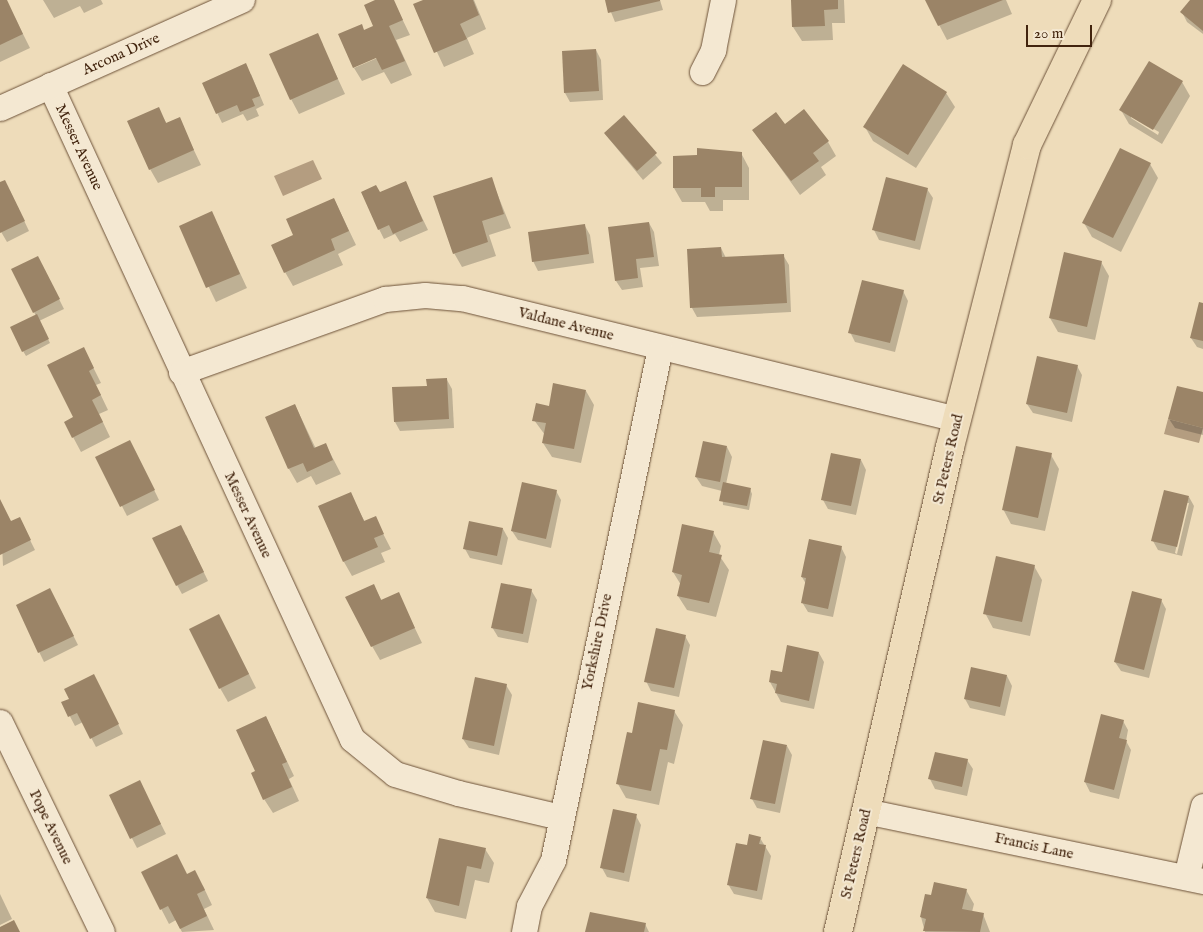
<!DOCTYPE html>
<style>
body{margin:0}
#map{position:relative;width:1203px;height:932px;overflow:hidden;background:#eedcba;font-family:"IM FELL English",serif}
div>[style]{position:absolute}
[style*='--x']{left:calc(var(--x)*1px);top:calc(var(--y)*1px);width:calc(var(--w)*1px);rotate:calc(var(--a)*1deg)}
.water>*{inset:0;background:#b49d80}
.shadow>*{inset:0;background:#0003}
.building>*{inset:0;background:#9b8467}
.roads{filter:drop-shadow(0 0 1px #6d5239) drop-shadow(0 0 1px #6d5239)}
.minor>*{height:25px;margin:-12.5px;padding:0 12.5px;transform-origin:12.5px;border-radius:12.5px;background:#f4e8d2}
.major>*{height:28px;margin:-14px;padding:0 14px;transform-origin:14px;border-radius:14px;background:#eedcba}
span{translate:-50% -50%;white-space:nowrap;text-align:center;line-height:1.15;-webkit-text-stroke:4px #f4e8d2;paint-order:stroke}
.street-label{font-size:15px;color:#42240e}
.scale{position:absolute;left:1026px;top:25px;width:66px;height:22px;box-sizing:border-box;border:2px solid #42240e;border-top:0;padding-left:6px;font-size:15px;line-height:18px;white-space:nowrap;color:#42240e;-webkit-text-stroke:4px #f4e8d2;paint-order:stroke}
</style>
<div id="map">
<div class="water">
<div style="clip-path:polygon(313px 160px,322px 179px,283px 196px,274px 176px)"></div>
<div style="clip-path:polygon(1168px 419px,1203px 428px,1199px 443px,1164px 434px)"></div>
</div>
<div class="shadow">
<div style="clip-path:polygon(6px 0,30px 48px,0 62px,0 1px)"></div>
<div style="clip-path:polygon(43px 0,101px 0,103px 4px,84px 13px,80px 6px,54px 18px)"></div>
<div style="clip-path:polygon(378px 0,393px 0,410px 35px,396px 40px,412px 75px,391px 84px,384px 72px,362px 81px,354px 68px,382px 56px,375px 27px)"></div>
<div style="clip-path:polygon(427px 0,474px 0,486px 29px,467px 38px,474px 54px,444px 67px,415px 5px)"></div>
<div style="clip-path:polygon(606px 0,660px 0,663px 10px,615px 22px)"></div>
<div style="clip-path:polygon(792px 0,844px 0,845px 23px,832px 23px,833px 40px,802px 41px,793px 27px)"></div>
<div style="clip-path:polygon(926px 0,1006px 0,1012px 14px,947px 40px)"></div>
<div style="clip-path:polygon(1192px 0,1203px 0,1203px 34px,1187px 22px,1182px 12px)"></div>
<div style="clip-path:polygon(317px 34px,345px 94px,299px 114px,291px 99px)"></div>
<div style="clip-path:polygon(596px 50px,601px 60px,603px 100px,570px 102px,565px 93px)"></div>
<div style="clip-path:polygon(904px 66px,946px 93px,955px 107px,916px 168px,873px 141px,865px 127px)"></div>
<div style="clip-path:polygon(251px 74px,264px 105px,256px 109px,259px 116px,247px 121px,243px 114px,222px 123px,203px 83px)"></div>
<div style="clip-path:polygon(evenodd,1182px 82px,1190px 96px,1162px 144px,1129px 124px,1121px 110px,1182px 82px,1131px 116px,1159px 132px,1158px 135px,1131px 118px,1131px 116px)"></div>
<div style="clip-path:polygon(158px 109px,167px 124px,179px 119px,201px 165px,158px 183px,150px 169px)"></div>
<div style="clip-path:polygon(624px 117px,662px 163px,643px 180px,605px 134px)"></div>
<div style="clip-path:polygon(785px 126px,828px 142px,836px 156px,821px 167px,826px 175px,800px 195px,754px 131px)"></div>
<div style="clip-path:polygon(741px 153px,749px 168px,749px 200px,723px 200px,723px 211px,710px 211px,705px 202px,682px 202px,674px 188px)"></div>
<div style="clip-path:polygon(1150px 164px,1158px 178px,1121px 252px,1092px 237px,1084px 223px)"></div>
<div style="clip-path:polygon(491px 178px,511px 228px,489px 235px,496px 256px,462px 267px,454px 253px)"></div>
<div style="clip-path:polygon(405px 182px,428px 230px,400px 242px,395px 234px,384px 239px,379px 229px,380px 193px)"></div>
<div style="clip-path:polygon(0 184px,10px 191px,29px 231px,7px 242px,0 230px)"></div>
<div style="clip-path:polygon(927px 189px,933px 198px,920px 250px,879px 240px,874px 230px)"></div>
<div style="clip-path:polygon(334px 199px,356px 245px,338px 254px,343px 265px,293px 286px,285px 272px,295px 236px)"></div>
<div style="clip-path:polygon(212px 213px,247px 288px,216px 302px,180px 227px)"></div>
<div style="clip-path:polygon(649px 223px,654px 232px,659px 266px,640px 268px,643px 287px,622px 290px,616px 281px)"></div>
<div style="clip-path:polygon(585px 226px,590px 235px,594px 263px,538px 271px,533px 261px)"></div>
<div style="clip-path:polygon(721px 248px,726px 258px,783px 255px,789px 265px,791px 312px,697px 317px,692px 308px,689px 250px)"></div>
<div style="clip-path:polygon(1101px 262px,1109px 276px,1095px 340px,1058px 332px,1050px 318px)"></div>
<div style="clip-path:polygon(43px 267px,64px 309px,39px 321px,50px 343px,26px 356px,23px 351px,36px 316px,34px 312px)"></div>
<div style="clip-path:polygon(903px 291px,908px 301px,895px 352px,855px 342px,850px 332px)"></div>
<div style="clip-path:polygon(1203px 304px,1203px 349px,1197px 347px,1191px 338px)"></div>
<div style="clip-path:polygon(91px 363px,101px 383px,96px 385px,108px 410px,99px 414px,110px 437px,81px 452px,73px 437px,75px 418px)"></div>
<div style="clip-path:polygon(1077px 366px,1082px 375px,1072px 422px,1033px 413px,1027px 404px)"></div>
<div style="clip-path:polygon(447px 380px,452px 389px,454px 428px,400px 431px,395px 422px,428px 387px)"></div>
<div style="clip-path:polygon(586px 391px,594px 405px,581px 463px,552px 457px,543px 443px,545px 435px,534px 420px,550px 407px)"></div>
<div style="clip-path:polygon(1203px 394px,1203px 435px,1175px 428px,1169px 419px)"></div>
<div style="clip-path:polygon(295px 405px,316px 449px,326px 445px,341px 474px,316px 485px,311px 476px,297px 483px,289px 469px)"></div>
<div style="clip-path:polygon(727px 447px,732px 457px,726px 484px,750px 489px,752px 494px,749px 510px,723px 505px,722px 491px,702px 486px,696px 477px)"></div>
<div style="clip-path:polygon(135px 451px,159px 500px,127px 516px,97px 457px)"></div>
<div style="clip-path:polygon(1051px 455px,1059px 469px,1045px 531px,1011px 524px,1003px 509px)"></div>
<div style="clip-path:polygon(861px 460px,866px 470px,856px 515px,828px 509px,823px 500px)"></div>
<div style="clip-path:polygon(556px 491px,561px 500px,551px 548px,518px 540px,512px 531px)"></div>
<div style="clip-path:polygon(350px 494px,365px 522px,375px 518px,391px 549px,381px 553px,385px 562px,352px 576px,344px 562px)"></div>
<div style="clip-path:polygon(evenodd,1189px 497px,1194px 506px,1182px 556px,1158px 550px,1153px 541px,1189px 497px,1186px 503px,1189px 503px,1177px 554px,1175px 553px,1186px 503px)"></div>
<div style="clip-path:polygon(0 501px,11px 523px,24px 528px,35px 550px,3px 566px)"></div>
<div style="clip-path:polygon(503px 529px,508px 538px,502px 565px,470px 558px,465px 549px)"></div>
<div style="clip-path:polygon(713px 532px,721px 546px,719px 555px,729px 570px,716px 617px,687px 610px,678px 596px,681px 585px,673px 572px)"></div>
<div style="clip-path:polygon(186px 535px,208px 581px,182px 594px,177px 585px)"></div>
<div style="clip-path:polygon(841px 547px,846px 557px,833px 617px,808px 612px,802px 602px,806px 584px,802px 577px)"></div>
<div style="clip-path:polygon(1034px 566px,1042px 580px,1030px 636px,993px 628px,985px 613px)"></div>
<div style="clip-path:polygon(374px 586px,382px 601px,398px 593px,422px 643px,380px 660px,372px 646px)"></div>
<div style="clip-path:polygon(531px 590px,537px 600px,528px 643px,498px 637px,492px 627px)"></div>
<div style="clip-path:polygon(55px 599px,78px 645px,44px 662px,17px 606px)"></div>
<div style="clip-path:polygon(1161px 600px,1166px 609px,1149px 678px,1121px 671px,1115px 662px)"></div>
<div style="clip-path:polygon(227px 630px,256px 688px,228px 702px,220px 688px)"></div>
<div style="clip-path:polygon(685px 636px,690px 645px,679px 697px,651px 691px,646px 681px)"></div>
<div style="clip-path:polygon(819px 653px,824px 662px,814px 709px,781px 702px,770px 682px)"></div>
<div style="clip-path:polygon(1007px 676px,1012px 686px,1005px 716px,970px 708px,965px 699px)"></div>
<div style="clip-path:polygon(99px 685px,123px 734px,96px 747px,83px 722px,75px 726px,63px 703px)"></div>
<div style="clip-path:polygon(506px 685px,512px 695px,499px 755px,469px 748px,463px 739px)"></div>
<div style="clip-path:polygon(674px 711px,683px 725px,674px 764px,668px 762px,659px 805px,626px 798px,618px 784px,633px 735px)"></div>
<div style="clip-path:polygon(266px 717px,294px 776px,289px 779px,299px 801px,273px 813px,264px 799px,257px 772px)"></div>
<div style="clip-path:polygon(1123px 721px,1128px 730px,1126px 741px,1131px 750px,1119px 799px,1090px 792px,1085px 782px)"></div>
<div style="clip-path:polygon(787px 746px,792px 755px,780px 813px,757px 808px,752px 799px)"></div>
<div style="clip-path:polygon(967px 760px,973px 769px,967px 796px,935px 789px,930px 779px)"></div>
<div style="clip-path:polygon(144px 791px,166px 834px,137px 848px,110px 796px)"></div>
<div style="clip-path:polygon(636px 816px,641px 825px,629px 882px,607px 877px,602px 868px)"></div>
<div style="clip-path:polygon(760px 838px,771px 856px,762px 900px,734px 894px,728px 884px)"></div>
<div style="clip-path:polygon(485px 849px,494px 863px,489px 883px,475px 880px,466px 919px,435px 912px,427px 898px)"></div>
<div style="clip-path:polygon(142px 872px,187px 875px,203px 886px,212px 905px,204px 909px,214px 930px,182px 932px,176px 920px,169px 924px)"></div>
<div style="clip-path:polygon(966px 890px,974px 904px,972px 912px,983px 914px,990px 932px,925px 932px,921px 917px,932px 897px)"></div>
<div style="clip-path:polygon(0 894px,12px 919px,0 925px)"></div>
<div style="clip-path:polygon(645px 924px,649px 932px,587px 932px)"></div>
</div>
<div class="building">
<div style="clip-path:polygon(0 0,7px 0,23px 34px,0 45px)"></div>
<div style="clip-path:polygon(375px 0,394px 0,403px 20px,389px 26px,405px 61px,382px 70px,376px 58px,353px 68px,338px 34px,362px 24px,364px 30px,373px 26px,364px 5px)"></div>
<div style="clip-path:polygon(423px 0,473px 0,479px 15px,460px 24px,467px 39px,434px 53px,413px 4px)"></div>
<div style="clip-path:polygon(605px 0,660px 0,660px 1px,608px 13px)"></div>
<div style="clip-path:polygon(791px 0,838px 0,838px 9px,824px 10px,825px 26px,792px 27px)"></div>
<div style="clip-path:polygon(925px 0,1003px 0,938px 26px)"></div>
<div style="clip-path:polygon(1190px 0,1203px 0,1203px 31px,1180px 12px)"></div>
<div style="clip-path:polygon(318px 33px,338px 79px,290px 100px,269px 54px)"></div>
<div style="clip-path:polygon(596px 49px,599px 91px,564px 93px,562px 51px)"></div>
<div style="clip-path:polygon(1149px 61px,1183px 81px,1153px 130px,1119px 110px)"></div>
<div style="clip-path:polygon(246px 63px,260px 96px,252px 99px,255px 106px,240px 112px,237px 105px,216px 114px,202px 83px)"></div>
<div style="clip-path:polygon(903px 64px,947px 92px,908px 155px,863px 127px)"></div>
<div style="clip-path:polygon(159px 107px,166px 123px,180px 117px,194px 150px,149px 170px,127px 121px)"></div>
<div style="clip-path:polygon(804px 109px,829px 141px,813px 153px,819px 161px,791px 181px,752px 130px,776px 112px,785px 124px)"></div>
<div style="clip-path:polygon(624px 115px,657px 153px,637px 171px,604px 133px)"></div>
<div style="clip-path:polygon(697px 148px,742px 152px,742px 187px,715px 187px,715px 197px,701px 197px,701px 188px,673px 188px,673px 156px,697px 155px)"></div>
<div style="clip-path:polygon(1120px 148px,1151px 163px,1113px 238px,1082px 223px)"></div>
<div style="clip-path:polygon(492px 177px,504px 214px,482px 221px,488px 242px,453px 254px,433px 196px)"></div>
<div style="clip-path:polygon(886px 177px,928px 188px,915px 241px,872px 230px)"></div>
<div style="clip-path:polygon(5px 180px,25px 221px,0 233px,0 182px)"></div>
<div style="clip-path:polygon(406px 181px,423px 221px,393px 234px,389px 225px,378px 230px,361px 192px,376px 185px,380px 192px)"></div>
<div style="clip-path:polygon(334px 198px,349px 231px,331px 239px,335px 250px,284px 273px,271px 245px,293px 235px,286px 219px)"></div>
<div style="clip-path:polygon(212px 211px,240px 274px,206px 288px,179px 226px)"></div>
<div style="clip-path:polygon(649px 222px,654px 257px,636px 259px,638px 278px,615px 281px,608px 227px)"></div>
<div style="clip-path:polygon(585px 224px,589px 254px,532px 262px,528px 232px)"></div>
<div style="clip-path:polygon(721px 247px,722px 257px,784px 254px,787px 303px,690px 308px,687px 249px)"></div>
<div style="clip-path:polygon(1064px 252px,1102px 261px,1087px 327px,1049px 318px)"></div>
<div style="clip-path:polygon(38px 256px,60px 299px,33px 313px,11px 269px)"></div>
<div style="clip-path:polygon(862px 280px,904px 290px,890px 343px,848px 333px)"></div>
<div style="clip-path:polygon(1199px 302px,1203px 303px,1203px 341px,1190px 338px)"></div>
<div style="clip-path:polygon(37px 314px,49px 339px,22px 352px,10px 327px)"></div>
<div style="clip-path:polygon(84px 347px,94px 368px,89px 371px,101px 395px,92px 400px,103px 422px,72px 438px,64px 422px,73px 417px,47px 365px)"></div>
<div style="clip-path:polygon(1037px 356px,1078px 365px,1067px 413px,1026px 404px)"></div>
<div style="clip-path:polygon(447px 378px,449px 419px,394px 422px,392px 387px,427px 386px,426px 379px)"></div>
<div style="clip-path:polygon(553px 383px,586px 390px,574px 449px,542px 443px,546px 423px,532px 421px,536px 403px,549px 406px)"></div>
<div style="clip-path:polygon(1177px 386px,1203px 392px,1203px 428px,1168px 419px)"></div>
<div style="clip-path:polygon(295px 404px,314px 448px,326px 443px,333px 460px,307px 472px,303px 463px,288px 469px,265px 417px)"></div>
<div style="clip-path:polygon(130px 440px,155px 490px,120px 507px,95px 457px)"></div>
<div style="clip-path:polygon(703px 441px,727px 446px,720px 482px,695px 477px)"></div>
<div style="clip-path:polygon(1016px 446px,1052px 453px,1038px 518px,1002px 510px)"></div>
<div style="clip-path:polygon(831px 453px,861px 459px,851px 506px,821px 500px)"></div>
<div style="clip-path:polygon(522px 482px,557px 490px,546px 539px,511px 531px)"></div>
<div style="clip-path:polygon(723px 482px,751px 488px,747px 506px,719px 501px)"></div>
<div style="clip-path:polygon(1164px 490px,1189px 496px,1177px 547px,1151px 541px)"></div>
<div style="clip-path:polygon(351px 492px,364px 521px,376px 516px,384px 534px,374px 538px,378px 547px,343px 562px,318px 506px)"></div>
<div style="clip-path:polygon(0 499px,11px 521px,20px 517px,31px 540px,0 555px)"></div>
<div style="clip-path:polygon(469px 521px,503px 528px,497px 556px,463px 549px)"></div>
<div style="clip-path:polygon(682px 524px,714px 531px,709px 552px,722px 555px,709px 603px,677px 596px,682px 575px,672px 572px)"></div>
<div style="clip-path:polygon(181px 525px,204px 572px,176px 586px,152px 538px)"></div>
<div style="clip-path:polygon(809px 539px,842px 546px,828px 609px,801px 603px,806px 578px,801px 577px)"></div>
<div style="clip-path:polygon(996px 556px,1035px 565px,1022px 622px,983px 614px)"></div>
<div style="clip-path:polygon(501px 583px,532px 589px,523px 634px,491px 628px)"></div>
<div style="clip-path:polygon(374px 584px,381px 600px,399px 592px,415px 628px,371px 647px,345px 597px)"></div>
<div style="clip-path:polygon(50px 588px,74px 636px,38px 653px,16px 605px)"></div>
<div style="clip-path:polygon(1132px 591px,1162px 599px,1144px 670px,1114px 662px)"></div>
<div style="clip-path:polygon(219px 614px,249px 674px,219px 689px,189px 629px)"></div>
<div style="clip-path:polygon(656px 628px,686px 635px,674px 688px,644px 682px)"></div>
<div style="clip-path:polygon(787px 645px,819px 652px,809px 701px,775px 693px,777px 684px,769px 682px,771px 670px,782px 672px)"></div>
<div style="clip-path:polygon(971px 667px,1007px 675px,1000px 707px,964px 699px)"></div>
<div style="clip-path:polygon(94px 674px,119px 724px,90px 739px,77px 713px,68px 717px,61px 702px,69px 699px,64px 689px)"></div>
<div style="clip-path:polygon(475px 677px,507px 684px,494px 746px,462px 739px)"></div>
<div style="clip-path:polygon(638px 702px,675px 710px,667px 750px,660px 749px,651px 791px,616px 784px,627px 732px,632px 733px)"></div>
<div style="clip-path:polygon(1101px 714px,1124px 720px,1119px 738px,1127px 740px,1114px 790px,1084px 782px)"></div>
<div style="clip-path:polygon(266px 716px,287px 762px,282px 764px,292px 787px,263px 800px,251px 773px,255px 771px,236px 730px)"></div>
<div style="clip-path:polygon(763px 740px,787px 745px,775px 804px,750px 799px)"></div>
<div style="clip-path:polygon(935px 752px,968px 759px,962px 787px,928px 779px)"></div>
<div style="clip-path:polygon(140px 780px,161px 824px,130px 839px,109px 795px)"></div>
<div style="clip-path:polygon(613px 809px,637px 814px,624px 873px,600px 868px)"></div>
<div style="clip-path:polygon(749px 834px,761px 837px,759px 844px,766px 845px,757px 891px,727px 885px,736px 843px,747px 845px)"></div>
<div style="clip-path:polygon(439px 838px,486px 848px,481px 869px,467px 866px,459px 906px,426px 898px)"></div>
<div style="clip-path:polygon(177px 854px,187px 874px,195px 870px,205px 890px,197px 894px,207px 916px,180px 929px,168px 906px,160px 910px,141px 872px)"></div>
<div style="clip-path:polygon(934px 882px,967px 889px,962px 909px,984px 913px,980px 932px,923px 931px,926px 919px,920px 917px,925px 894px,931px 895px)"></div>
<div style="clip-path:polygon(590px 912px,646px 923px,644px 932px,585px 932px)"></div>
<div style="clip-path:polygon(14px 920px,20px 932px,0 932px,0 927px)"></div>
</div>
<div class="roads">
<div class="minor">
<div style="--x:702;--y:72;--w:25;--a:-63"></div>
<div style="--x:713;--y:50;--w:51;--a:-78.7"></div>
<div style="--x:50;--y:85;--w:720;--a:65.21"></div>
<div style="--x:352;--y:739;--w:55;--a:39.1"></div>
<div style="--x:395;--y:774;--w:66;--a:16.8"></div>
<div style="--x:458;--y:793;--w:105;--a:13.2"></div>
<div style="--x:0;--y:108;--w:265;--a:-24.1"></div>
<div style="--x:181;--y:372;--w:217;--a:-19.7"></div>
<div style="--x:385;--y:299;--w:40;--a:-5.7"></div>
<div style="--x:425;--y:295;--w:37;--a:5"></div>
<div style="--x:462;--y:298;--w:510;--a:13.74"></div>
<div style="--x:0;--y:722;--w:233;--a:64.1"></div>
<div style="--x:865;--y:811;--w:345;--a:11.7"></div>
<div style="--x:1186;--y:877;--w:73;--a:-76.5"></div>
<div style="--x:524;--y:932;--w:26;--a:-79"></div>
<div style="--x:529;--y:906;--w:52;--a:-62.4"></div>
<div style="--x:553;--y:860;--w:523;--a:-78.2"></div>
</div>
<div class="major">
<div style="--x:838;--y:932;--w:498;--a:-77"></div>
<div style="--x:950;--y:447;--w:312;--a:-75.7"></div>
<div style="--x:1027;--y:145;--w:161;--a:-64.2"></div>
</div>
</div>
<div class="street-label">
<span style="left:121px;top:54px;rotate:-24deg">Arcona Drive</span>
<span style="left:79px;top:147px;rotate:65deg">Messer Avenue</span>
<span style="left:566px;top:324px;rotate:14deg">Valdane Avenue</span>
<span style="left:948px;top:459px;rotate:-77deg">St Peters Road</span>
<span style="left:248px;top:515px;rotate:65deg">Messer Avenue</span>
<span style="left:597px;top:642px;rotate:-78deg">Yorkshire Drive</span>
<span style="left:51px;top:827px;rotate:64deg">Pope Avenue</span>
<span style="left:1034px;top:846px;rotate:12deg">Francis Lane</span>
<span style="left:856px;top:854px;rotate:-77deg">St Peters Road</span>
</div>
<div class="scale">20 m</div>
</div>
